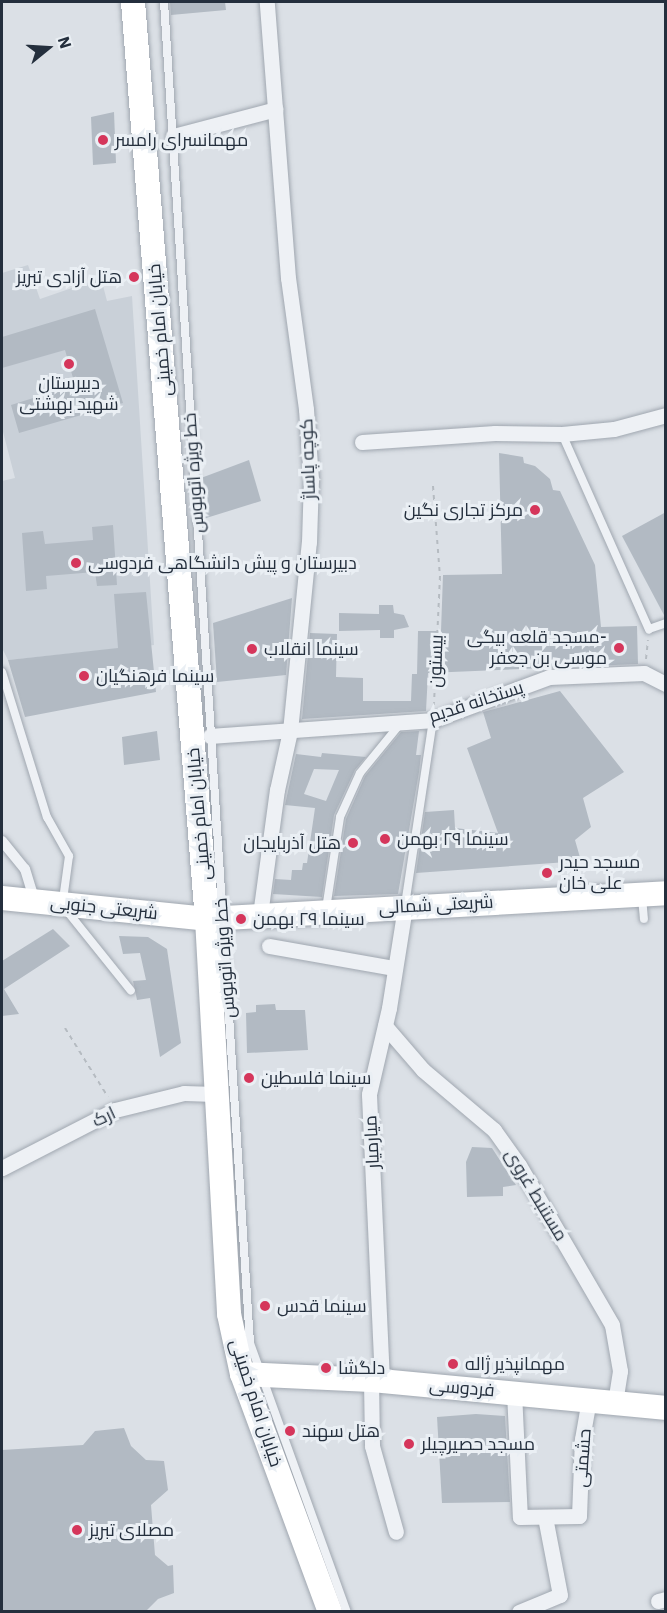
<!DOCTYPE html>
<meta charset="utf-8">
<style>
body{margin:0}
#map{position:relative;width:667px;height:1613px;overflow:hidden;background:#dbe0e6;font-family:"IBM Plex Sans",Cairo,sans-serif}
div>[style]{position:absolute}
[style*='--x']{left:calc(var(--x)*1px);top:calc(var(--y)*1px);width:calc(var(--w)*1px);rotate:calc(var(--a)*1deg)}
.built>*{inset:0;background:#c9d0d8}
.building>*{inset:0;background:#b2bac3}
.path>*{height:2px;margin-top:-1px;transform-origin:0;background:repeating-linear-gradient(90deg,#b5bbc1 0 4.5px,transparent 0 9px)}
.roads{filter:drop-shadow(0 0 2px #a0a7b0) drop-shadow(0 0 2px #a0a7b0)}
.service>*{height:8px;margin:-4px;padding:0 4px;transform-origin:4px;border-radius:4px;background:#eef1f5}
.pedestrian>*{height:10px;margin:-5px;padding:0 5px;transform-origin:5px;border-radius:5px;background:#eef1f5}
.minor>*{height:15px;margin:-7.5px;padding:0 7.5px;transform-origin:7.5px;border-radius:7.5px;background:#eef1f5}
.primary>*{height:24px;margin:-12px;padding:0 12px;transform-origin:12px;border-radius:12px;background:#fff}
.dots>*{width:16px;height:16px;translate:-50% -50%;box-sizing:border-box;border:3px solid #eaeff4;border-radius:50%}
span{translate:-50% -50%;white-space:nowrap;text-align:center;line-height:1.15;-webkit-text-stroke:6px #eaeff4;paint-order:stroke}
.poi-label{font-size:18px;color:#242f3d}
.left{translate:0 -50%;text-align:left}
.right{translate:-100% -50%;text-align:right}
.street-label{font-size:18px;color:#242f3d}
.frame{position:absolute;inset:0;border:3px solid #242f3d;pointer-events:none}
.north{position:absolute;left:18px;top:18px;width:60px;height:60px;-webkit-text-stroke:4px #eaeff4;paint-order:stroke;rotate:72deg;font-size:16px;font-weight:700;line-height:24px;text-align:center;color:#242f3d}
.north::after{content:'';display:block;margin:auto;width:21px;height:27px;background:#242f3d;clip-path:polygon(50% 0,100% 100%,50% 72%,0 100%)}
</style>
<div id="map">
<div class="built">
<div style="clip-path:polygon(28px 265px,40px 299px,101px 278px,107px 301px,132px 296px,154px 645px,8px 660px,2px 648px,2px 481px,15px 478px,2px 428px,2px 273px)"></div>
</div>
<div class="building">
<div style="clip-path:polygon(170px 2px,225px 2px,226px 10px,171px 15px)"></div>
<div style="clip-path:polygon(114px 112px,116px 163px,93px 165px,91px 117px)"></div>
<div style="clip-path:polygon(95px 309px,123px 403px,19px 433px,11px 405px,75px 385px,65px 350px,2px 368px,2px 337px)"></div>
<div style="clip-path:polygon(499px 453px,523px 457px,524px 463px,535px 466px,550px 479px,553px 490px,560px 491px,595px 565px,601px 627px,637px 626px,638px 664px,428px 673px,426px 711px,302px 719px,310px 633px,337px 634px,336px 677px,363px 678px,363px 701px,411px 701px,412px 674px,417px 674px,418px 631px,441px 631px,443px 575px,502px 574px)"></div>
<div style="clip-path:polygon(249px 460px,261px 501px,203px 519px,201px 478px)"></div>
<div style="clip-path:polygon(666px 512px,666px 617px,665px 617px,622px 536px)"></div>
<div style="clip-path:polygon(113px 525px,117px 585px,97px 586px,95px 572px,46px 576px,47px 589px,26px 591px,22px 533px,43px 531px,45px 544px,93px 540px,92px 527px)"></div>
<div style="clip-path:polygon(146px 592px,156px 692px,25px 717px,8px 660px,118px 648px,114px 594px)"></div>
<div style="clip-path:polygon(292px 598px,286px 675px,217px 682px,213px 623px)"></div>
<div style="clip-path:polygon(379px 605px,393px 605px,394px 613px,404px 615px,409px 627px,394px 630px,394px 638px,380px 638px,380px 630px,339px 631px,339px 613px,379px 614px)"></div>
<div style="clip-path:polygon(560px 691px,624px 772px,583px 798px,591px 827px,575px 840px,581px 861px,416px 873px,425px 812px,454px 810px,455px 828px,498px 833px,467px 748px,491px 738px,483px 712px)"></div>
<div style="clip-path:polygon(157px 731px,160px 760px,124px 765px,122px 737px)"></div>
<div style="clip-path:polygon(419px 731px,416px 755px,421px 755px,419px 772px,398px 894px,334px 896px,346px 819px,365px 776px,401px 732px)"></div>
<div style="clip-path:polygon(evenodd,322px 753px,366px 757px,355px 770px,334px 815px,322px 897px,273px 894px,275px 879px,291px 880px,292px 870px,302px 870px,303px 863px,307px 863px,315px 808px,285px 805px,296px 754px,321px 757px,322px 753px,314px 769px,339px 770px,326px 801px,304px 794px,314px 769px)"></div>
<div style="clip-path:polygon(53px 929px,70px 946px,4px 989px,19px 1014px,2px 1016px,2px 961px)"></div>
<div style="clip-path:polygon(119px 936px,148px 937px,167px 949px,181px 1043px,160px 1057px,150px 998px,137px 1000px,133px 981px,146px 980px,140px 953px,123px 954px)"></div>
<div style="clip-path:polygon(275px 1004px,276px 1010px,305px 1010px,308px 1050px,247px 1053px,246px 1013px,256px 1012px,256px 1005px)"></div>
<div style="clip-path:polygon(472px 1147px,492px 1148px,516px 1185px,503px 1187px,503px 1196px,467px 1197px,466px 1162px)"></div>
<div style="clip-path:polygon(476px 1414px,505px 1416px,510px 1502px,442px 1503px,437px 1417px)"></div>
<div style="clip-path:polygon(124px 1428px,131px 1446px,146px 1460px,164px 1461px,168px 1490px,151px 1505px,155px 1555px,168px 1566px,173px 1565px,174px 1593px,158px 1599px,146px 1611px,2px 1611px,2px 1450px,83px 1445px,95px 1431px)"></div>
</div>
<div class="path">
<div style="--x:433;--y:486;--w:90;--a:85.6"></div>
<div style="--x:440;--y:576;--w:129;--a:92.7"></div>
<div style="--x:646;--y:659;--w:19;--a:-84"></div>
<div style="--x:65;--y:1028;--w:81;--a:58.1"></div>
</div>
<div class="roads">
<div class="service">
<div style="--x:164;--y:2;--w:1344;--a:86.33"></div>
<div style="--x:250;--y:1343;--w:286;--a:70.2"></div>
<div style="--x:562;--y:434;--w:214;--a:66"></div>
<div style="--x:649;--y:629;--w:18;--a:-19"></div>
<div style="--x:2;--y:672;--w:152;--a:72.8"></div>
<div style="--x:47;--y:817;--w:45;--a:60.6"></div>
<div style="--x:69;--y:856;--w:44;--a:97.8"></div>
<div style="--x:642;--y:897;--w:22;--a:85"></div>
<div style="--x:405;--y:905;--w:187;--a:-81.4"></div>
<div style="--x:326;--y:909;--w:93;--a:-81.3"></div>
<div style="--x:340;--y:817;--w:48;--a:-65.6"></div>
<div style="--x:360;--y:773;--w:63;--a:-50.8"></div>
<div style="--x:67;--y:911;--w:102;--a:51.3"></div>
</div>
<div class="pedestrian">
<div style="--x:2;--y:841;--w:36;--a:51"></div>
<div style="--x:25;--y:869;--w:34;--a:73"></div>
</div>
<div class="minor">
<div style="--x:173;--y:136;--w:106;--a:-14.7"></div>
<div style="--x:362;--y:442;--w:133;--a:-3.9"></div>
<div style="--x:495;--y:433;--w:67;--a:0.9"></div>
<div style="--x:562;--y:434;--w:52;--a:-5.5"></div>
<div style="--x:614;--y:429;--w:54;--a:-15.1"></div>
<div style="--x:210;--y:736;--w:224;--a:-4.1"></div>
<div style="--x:433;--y:720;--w:124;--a:-20.3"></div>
<div style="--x:549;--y:677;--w:95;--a:-2.4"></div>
<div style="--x:644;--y:673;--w:25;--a:27"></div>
<div style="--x:260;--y:915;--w:126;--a:-82.3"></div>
<div style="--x:277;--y:790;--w:60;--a:-77.6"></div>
<div style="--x:290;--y:731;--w:190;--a:-84.3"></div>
<div style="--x:309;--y:542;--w:63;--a:-88.2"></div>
<div style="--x:311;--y:479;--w:70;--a:-94.1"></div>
<div style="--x:306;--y:409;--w:132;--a:-97.8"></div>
<div style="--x:288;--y:278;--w:277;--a:-94.4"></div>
<div style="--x:269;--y:946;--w:127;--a:10"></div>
<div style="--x:385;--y:1026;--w:58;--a:49.2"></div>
<div style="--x:423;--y:1070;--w:93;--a:40.2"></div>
<div style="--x:494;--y:1130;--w:43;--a:54.5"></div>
<div style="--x:519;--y:1165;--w:185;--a:59.8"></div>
<div style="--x:612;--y:1325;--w:47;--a:80.1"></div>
<div style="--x:620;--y:1371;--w:31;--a:99"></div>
<div style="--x:2;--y:1168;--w:127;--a:-27.2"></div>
<div style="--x:115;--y:1110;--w:71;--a:-13.8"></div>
<div style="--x:184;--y:1093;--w:31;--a:2"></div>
<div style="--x:371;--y:1380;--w:66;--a:89.1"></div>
<div style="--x:372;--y:1446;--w:89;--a:74.4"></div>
<div style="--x:382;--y:1381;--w:287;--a:-92.6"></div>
<div style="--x:369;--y:1094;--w:88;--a:-76.9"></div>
<div style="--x:389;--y:1008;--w:102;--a:-81"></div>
<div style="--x:514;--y:1392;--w:125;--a:87.3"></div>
<div style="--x:520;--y:1517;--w:59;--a:-1"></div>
<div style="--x:579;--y:1516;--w:77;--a:-87.8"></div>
<div style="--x:582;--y:1439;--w:40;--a:-80"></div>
<div style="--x:658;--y:1601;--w:8;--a:-14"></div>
<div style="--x:519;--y:1612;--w:44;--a:-22.5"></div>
<div style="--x:560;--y:1595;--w:79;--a:-100.9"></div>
</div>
<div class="primary">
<div style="--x:133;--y:2;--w:920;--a:85.39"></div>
<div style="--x:207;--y:919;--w:396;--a:86.8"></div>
<div style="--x:229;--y:1314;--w:61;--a:77.8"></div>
<div style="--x:242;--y:1374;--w:254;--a:69.7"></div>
<div style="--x:2;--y:898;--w:206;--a:5.8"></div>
<div style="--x:207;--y:919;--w:460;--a:-3.2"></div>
<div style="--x:242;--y:1374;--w:129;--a:2.7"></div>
<div style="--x:371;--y:1380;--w:296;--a:5.4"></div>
</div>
</div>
<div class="dots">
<div style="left:103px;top:140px;background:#d5365b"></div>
<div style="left:134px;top:277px;background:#d5365b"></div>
<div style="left:69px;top:364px;background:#d5365b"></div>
<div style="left:535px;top:510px;background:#d5365b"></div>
<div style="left:76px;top:563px;background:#d5365b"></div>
<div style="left:619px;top:648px;background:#d5365b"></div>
<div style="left:252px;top:649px;background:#d5365b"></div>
<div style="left:84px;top:676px;background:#d5365b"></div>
<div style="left:385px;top:839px;background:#d5365b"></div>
<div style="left:353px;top:843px;background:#d5365b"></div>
<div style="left:547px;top:873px;background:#d5365b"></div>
<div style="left:241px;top:919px;background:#d5365b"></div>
<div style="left:249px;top:1078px;background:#d5365b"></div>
<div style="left:265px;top:1306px;background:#d5365b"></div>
<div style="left:453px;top:1364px;background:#d5365b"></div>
<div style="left:326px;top:1368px;background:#d5365b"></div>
<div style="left:290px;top:1431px;background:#d5365b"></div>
<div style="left:409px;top:1444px;background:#d5365b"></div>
<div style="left:77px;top:1530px;background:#d5365b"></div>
</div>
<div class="poi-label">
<span class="left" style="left:115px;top:140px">مهمانسرای رامسر</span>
<span class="right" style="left:122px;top:277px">هتل آزادی تبریز</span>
<span style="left:69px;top:394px">دبیرستان<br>شهید بهشتی</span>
<span class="right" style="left:523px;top:510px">مرکز تجاری نگین</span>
<span class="left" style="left:88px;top:563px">دبیرستان و پیش دانشگاهی فردوسی</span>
<span class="right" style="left:607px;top:648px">مسجد قلعه بیگی-<br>موسی بن جعفر</span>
<span class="left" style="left:264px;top:649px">سینما انقلاب</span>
<span class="left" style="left:96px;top:676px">سینما فرهنگیان</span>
<span class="left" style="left:397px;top:839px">سینما ۲۹ بهمن</span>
<span class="right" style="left:341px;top:843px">هتل آذربایجان</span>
<span class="left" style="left:559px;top:873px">مسجد حیدر<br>علی خان</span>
<span class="left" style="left:253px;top:919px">سینما ٢٩ بهمن</span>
<span class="left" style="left:261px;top:1078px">سینما فلسطین</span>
<span class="left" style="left:277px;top:1306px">سینما قدس</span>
<span class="left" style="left:465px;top:1364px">مهمانپذیر ژاله</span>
<span class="left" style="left:338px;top:1368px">دلگشا</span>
<span class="left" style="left:302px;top:1431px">هتل سهند</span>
<span class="left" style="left:421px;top:1444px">مسجد حصیرچیلر</span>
<span class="left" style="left:89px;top:1530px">مصلای تبریز</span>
</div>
<div class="street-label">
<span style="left:160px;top:330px;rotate:-95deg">خیابان امام خمینی</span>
<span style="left:308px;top:459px;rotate:-92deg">کوچه پاساژ</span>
<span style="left:194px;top:473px;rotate:-94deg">خط ویژه اتوبوس</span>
<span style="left:436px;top:661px;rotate:-88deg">بیستون</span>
<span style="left:476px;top:702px;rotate:-18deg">پستخانه قدیم</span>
<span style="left:199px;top:814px;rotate:-95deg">خیابان امام خمینی</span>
<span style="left:436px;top:905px;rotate:-3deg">شریعتی شمالی</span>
<span style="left:104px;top:908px;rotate:6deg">شریعتی جنوبی</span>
<span style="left:225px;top:958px;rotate:-94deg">خط ویژه اتوبوس</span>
<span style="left:104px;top:1117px;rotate:-25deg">ارک</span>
<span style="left:372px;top:1142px;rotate:-93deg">میارمیار</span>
<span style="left:536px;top:1195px;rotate:59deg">مستنبط غروی</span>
<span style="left:462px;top:1388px;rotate:5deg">فردوسی</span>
<span style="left:256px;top:1403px;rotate:72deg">خیابان امام خمینی</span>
<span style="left:583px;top:1458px;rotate:-86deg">حشمتی</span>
</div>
<div class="frame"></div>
<div class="north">N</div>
</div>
